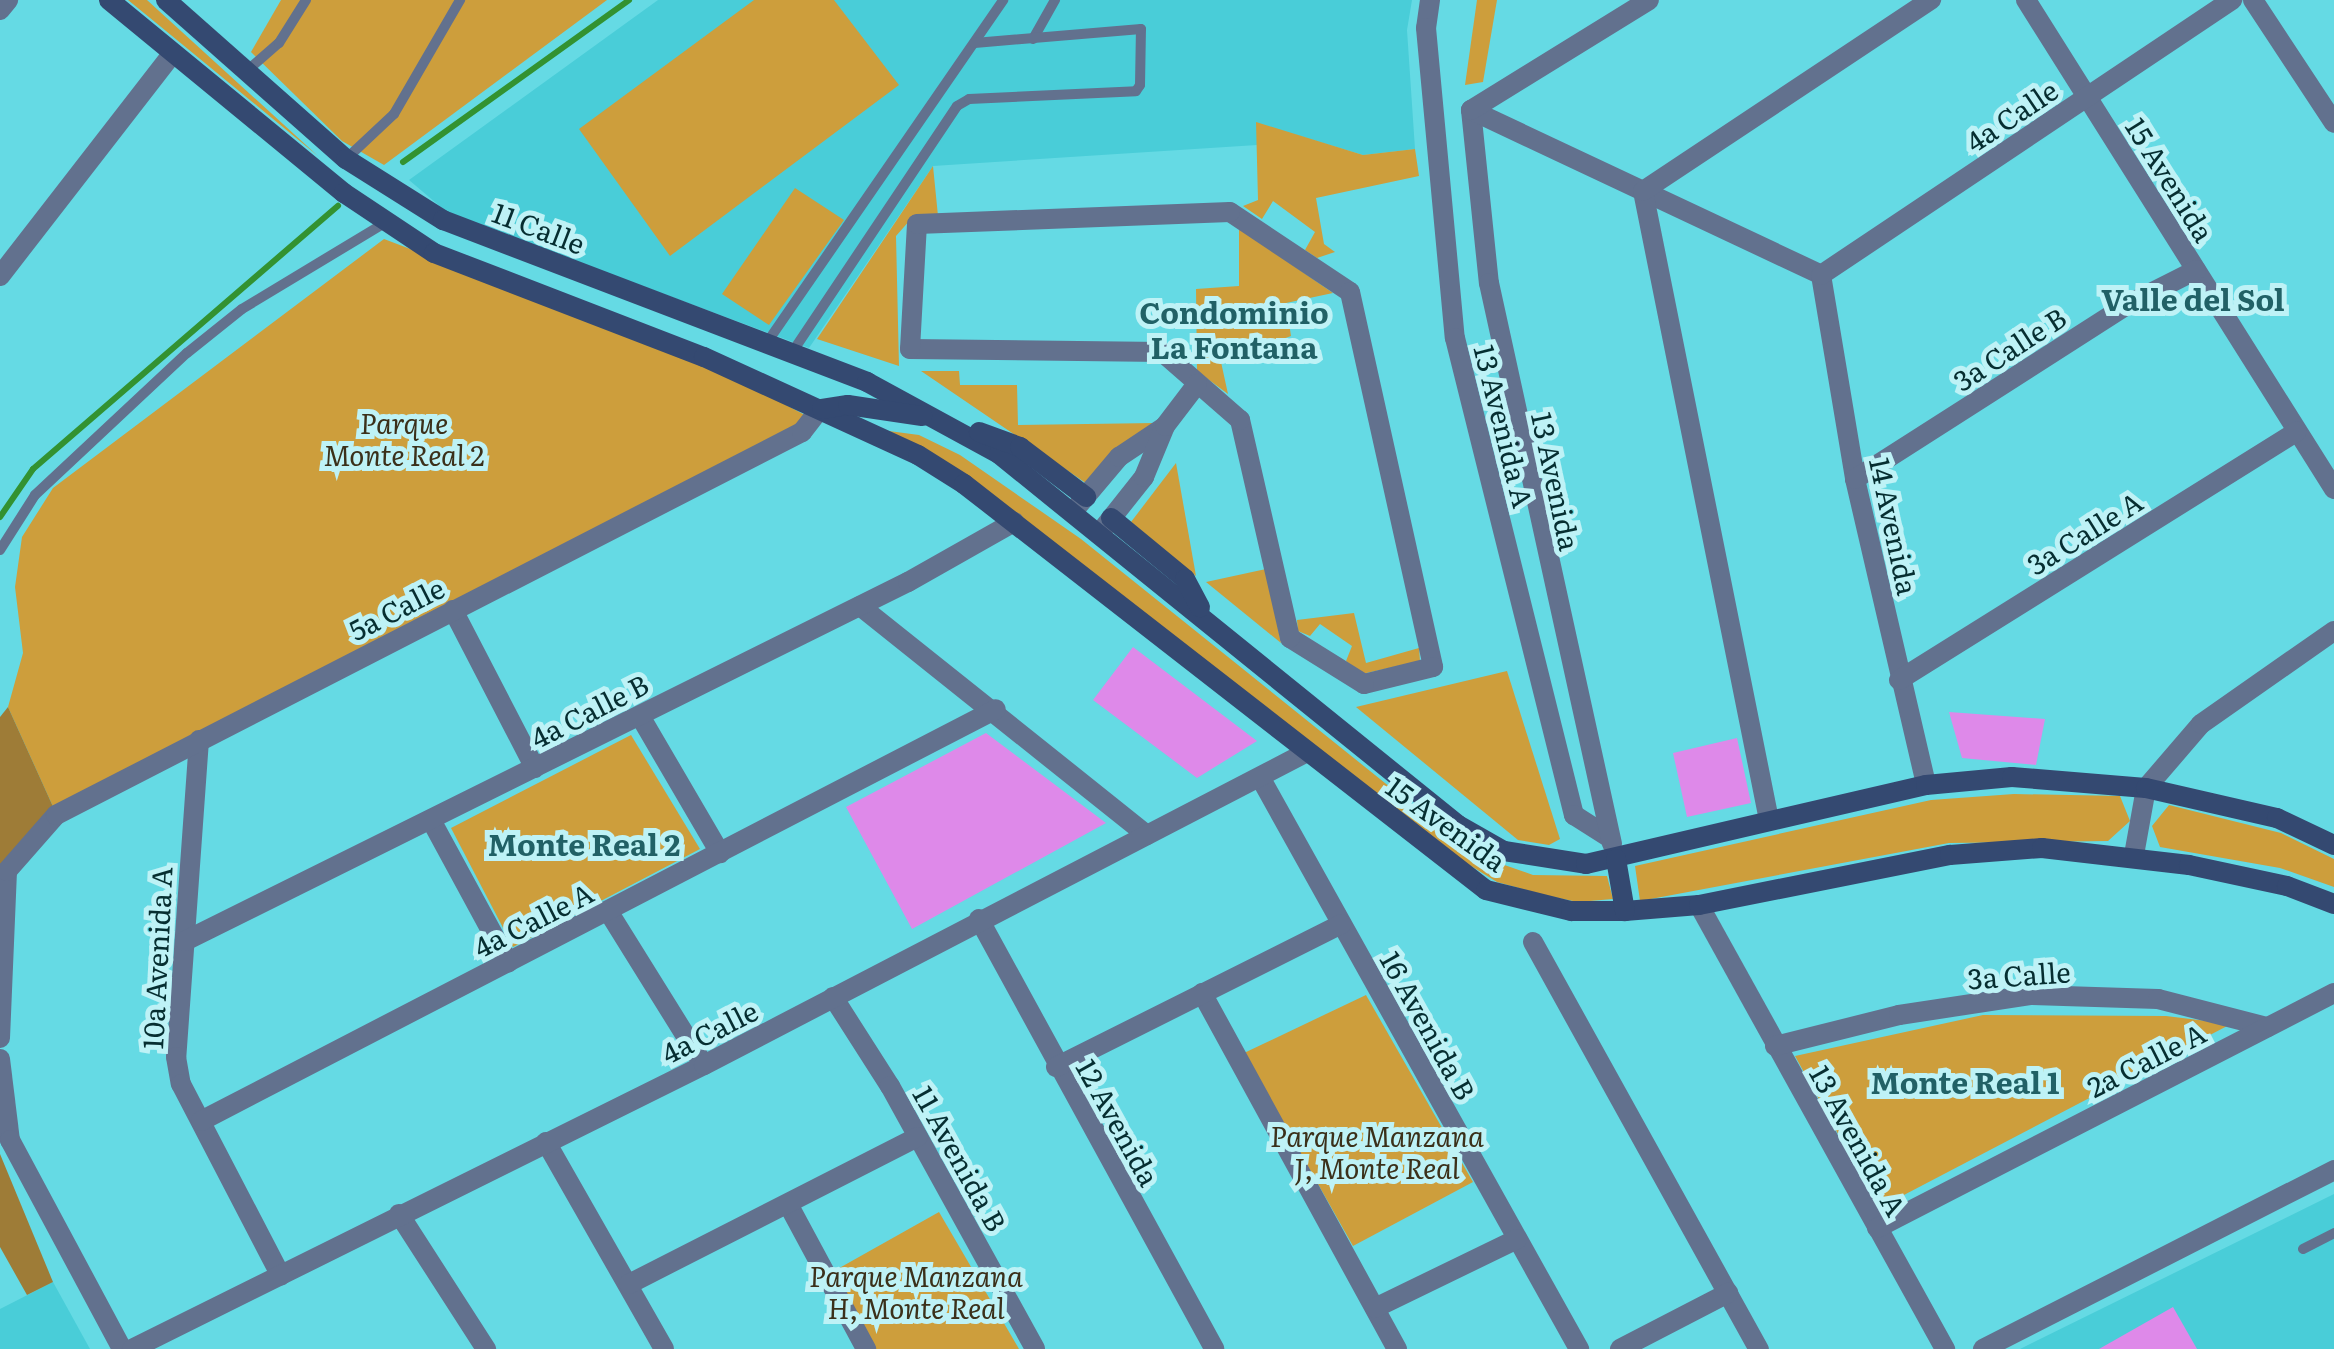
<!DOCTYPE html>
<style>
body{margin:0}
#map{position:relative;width:2334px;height:1349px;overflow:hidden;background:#65dae4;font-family:Literata,serif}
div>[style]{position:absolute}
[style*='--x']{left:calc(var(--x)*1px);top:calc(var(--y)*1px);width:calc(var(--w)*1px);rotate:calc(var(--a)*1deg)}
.built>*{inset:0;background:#49cdd8}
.green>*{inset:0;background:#cd9e3c}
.forest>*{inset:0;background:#9e7c37}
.stream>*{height:6px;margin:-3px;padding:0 3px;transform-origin:3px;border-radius:3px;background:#339231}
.building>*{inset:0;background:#de89e9}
.service>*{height:10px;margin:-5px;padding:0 5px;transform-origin:5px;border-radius:5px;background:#62718e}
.minor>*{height:20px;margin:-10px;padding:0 10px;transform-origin:10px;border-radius:10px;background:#62718e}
.tertiary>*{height:20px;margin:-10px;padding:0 10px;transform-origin:10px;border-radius:10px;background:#62718e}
.secondary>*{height:20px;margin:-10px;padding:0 10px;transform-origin:10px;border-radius:10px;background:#344971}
span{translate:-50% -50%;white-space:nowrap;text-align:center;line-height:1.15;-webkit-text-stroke:10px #bef2f6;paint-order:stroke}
.street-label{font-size:28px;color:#062e31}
.park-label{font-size:28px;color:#3b301a;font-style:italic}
.neighbourhood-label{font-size:30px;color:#216166;font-weight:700}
</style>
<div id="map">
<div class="built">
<div style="clip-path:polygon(658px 0,1412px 0,1407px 30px,1415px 149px,1363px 155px,1257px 123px,1257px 145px,933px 166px,809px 348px,449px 214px,409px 180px)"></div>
<div style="clip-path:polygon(2334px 1194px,2334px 1349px,2020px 1349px,2166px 1277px)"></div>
<div style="clip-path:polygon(53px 1282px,90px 1349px,0 1349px,0 1309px)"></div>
</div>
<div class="green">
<div style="clip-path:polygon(128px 0,147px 0,318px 156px,166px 31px)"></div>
<div style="clip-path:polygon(281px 0,607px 0,384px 165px,342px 141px,251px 52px)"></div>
<div style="clip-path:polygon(754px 0,834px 0,899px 85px,670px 256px,579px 129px)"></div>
<div style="clip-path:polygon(1477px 0,1497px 0,1483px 82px,1465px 85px)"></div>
<div style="clip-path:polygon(1256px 122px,1363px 155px,1415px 149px,1419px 176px,1316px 198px,1324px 244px,1335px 252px,1317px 258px,1305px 250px,1315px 232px,1273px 201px,1262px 219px,1243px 206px,1258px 200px)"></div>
<div style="clip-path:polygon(933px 166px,938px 216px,911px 219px,896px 236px,899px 366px,817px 339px)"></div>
<div style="clip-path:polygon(795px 188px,844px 220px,769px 325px,722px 294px)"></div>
<div style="clip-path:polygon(1239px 228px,1333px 293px,1286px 303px,1291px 336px,1221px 362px,1228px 394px,1197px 371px,1196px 289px,1239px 286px)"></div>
<div style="clip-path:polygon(384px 239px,702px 360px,816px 421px,55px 811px,8px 707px,23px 653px,15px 587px,22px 537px,53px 488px)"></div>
<div style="clip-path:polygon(921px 371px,959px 371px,960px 385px,1017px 385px,1018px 425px,1155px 423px,1096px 490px)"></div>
<div style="clip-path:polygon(874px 429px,919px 435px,960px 455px,1081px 539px,1446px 832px,1493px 861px,1533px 875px,1607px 876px,1613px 899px,1578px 902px,1548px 896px,1497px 882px,1458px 858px)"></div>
<div style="clip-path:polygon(1176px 463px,1196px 576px,1131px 522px)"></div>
<div style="clip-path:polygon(1266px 569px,1281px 643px,1206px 582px)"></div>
<div style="clip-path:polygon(1354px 613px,1366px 663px,1419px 648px,1420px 661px,1362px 674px,1346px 661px,1352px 646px,1320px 624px,1310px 636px,1298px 631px,1297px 620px)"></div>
<div style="clip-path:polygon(1507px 671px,1560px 839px,1549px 845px,1518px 840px,1356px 707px)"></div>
<div style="clip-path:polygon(631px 735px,700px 849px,513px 947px,451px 828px)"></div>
<div style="clip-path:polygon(2014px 794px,2120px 796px,2130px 821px,2108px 841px,1949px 843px,1640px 901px,1635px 866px,1931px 800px)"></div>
<div style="clip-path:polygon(2169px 805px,2281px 833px,2334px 859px,2334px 887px,2280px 868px,2160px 847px,2152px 826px)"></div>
<div style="clip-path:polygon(1366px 995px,1473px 1182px,1353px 1246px,1244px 1053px)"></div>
<div style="clip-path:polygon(1983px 1015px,2166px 1016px,2231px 1024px,1879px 1208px,1795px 1056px)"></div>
<div style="clip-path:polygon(939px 1212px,1019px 1349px,876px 1349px,834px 1271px)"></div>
</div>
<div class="forest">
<div style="clip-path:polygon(8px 707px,55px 811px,0 889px,0 717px)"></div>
<div style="clip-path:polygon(0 1154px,53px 1282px,27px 1295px,0 1247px)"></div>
</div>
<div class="stream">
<div style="--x:403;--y:162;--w:278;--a:-35.6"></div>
<div style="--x:0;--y:517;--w:58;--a:-55.5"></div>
<div style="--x:33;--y:469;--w:403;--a:-40.8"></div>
</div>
<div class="building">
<div style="clip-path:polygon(1133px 647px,1257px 741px,1197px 778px,1093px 700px)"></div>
<div style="clip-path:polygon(1949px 712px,2045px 719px,2036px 765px,1962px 758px)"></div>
<div style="clip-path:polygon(986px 733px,1106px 823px,912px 929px,846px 807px)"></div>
<div style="clip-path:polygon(1737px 738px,1751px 803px,1687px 817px,1673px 753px)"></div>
<div style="clip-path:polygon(2173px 1307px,2197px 1349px,2099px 1349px)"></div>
</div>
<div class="service">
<div style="--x:1033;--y:39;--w:45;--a:-60.6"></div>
<div style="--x:250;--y:68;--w:38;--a:-41"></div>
<div style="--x:279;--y:43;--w:51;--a:-57.9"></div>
<div style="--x:346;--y:159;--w:66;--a:-43.2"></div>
<div style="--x:394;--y:114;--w:132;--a:-59.9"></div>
<div style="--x:766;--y:344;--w:418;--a:-55.4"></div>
<div style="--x:791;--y:354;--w:298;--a:-56.2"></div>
<div style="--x:957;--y:106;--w:14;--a:-30"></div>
<div style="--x:969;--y:99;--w:167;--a:-2.7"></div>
<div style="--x:1136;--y:91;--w:7;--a:-56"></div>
<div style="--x:1140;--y:85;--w:56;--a:-89"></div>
<div style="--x:1141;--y:29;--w:167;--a:175.2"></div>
<div style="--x:0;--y:550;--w:65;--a:-57.5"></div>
<div style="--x:35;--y:495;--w:208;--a:-43.1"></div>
<div style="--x:187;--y:353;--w:70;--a:-38.7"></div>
<div style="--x:242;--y:309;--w:168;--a:-31.1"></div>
<div style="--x:2303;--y:1249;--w:35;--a:-27"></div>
</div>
<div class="minor">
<div style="--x:1430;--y:0;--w:28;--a:98"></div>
<div style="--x:1426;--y:28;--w:311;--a:84.7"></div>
<div style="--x:1455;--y:338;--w:492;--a:76"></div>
<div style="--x:1574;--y:815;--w:43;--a:32.6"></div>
<div style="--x:2026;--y:0;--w:578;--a:57.79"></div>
<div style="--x:2253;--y:0;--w:147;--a:56.6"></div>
<div style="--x:1471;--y:110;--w:174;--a:84.1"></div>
<div style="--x:1489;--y:283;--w:574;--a:77.63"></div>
<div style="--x:1471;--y:110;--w:387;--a:25.2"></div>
<div style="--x:1471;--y:110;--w:209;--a:-31.7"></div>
<div style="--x:1230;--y:212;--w:144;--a:33.7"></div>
<div style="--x:1350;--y:292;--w:384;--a:77.5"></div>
<div style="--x:1433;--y:667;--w:71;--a:166.2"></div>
<div style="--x:1364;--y:684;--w:87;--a:-148.1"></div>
<div style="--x:1290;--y:638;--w:224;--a:-102.9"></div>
<div style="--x:1240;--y:420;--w:103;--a:-138.9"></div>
<div style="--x:1162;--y:352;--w:252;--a:-179.3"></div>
<div style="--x:910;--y:349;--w:125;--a:-86.8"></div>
<div style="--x:917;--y:224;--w:313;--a:-2.2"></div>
<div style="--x:1821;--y:275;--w:207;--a:80.5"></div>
<div style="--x:1855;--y:479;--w:314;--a:76.9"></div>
<div style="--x:1821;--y:275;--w:495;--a:-33.8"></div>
<div style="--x:0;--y:276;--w:282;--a:-52.2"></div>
<div style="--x:1855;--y:479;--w:325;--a:-32.6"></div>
<div style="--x:2129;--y:304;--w:75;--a:-26.9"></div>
<div style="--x:1076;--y:508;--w:67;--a:-49.9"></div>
<div style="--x:1119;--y:457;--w:54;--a:-33.7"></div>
<div style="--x:1102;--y:530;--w:68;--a:-51.6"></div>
<div style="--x:1144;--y:477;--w:55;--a:-67.6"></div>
<div style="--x:1165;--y:426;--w:53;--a:-52.7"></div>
<div style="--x:860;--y:606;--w:367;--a:38.6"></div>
<div style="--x:453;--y:610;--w:178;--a:62.6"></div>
<div style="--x:1899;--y:680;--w:469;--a:-32"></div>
<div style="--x:640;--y:716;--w:159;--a:59.7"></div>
<div style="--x:199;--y:740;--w:318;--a:94.1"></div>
<div style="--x:176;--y:1057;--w:27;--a:80"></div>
<div style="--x:181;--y:1084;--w:216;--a:62.5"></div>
<div style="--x:1261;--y:779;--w:653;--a:60.84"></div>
<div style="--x:431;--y:820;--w:162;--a:61.5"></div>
<div style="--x:1769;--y:820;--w:641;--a:-101.33"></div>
<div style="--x:1643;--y:191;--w:346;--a:-33.6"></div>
<div style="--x:2134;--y:855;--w:68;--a:-79.8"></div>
<div style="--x:2146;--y:788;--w:84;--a:-49.3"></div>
<div style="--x:2201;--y:724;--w:162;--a:-35"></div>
<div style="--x:1699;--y:905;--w:508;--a:61.01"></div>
<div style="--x:608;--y:911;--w:181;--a:58.1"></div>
<div style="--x:979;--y:919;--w:490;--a:61.3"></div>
<div style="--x:185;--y:941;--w:807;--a:-26.41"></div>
<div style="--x:908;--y:582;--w:122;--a:-29.5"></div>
<div style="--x:1533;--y:942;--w:466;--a:61"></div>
<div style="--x:1202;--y:993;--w:406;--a:61.3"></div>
<div style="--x:833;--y:997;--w:106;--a:57.4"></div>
<div style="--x:890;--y:1086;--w:300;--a:61.1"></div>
<div style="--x:0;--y:1038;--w:167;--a:-87.6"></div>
<div style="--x:7;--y:871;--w:74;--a:-48.8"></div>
<div style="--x:56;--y:815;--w:839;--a:-27.18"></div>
<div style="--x:802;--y:432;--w:29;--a:-52"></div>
<div style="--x:1775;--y:1046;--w:128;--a:-14"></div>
<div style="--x:1899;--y:1015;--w:134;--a:-8.6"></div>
<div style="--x:2032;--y:995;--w:126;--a:1.8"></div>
<div style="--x:2158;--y:999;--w:113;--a:14.4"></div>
<div style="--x:0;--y:1059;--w:82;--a:83"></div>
<div style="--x:10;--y:1140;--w:237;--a:61.8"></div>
<div style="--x:1056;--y:1067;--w:319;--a:-26.6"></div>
<div style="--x:201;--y:1121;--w:895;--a:-27.39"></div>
<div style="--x:546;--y:1142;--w:238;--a:60.3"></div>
<div style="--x:788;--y:1204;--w:165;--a:61.7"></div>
<div style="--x:399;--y:1214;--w:161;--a:57.2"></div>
<div style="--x:1877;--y:1228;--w:514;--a:-27.21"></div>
<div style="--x:629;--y:1284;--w:324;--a:-27"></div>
<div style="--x:1375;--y:1308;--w:158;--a:-25.9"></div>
<div style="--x:132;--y:1349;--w:639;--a:-26.4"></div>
<div style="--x:704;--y:1065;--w:679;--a:-27.43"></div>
<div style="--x:1620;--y:1349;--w:122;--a:-27.4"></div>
<div style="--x:1983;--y:1349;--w:394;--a:-27"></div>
</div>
<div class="tertiary">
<div style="--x:0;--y:10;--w:13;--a:-51"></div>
</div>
<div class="secondary">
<div style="--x:109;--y:0;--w:304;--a:39.4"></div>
<div style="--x:344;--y:193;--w:108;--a:33.7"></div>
<div style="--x:434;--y:253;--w:289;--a:21.1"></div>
<div style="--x:704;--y:357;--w:235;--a:24.6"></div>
<div style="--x:918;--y:455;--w:54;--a:32.2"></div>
<div style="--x:964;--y:484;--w:661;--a:37.87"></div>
<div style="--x:1486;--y:890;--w:88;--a:13.9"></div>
<div style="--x:1571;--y:911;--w:54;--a:0"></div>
<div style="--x:1625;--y:911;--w:74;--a:-4.6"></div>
<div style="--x:1699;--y:905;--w:256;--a:-11.3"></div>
<div style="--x:1950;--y:855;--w:92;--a:-4.4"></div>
<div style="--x:2042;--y:848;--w:148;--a:6.6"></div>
<div style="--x:2189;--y:865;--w:100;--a:12.1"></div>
<div style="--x:2287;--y:886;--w:50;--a:21"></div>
<div style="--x:166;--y:0;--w:240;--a:41.5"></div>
<div style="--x:346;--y:159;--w:115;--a:32.2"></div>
<div style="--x:443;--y:220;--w:454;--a:20.9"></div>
<div style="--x:867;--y:382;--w:150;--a:28.6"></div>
<div style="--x:999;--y:454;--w:590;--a:38.95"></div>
<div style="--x:1458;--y:825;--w:53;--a:29.5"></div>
<div style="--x:1504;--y:851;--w:83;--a:9"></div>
<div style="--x:1586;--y:864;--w:349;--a:-13.1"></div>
<div style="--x:1926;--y:785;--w:86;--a:-5.3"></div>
<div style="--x:2012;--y:777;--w:134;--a:4.7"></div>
<div style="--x:2146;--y:788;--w:134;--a:12.9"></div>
<div style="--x:2277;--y:818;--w:63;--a:25.3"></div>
<div style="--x:822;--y:409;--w:26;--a:-9"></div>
<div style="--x:848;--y:405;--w:75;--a:8.5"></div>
<div style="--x:979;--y:432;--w:44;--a:20.1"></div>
<div style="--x:1020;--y:447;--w:83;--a:37.1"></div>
<div style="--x:1111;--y:518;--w:96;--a:39.5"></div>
<div style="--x:1185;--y:579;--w:32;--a:62"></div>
<div style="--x:1616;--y:859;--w:53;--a:80.2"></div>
</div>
<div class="street-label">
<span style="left:2011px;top:115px;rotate:-34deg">4a Calle</span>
<span style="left:2171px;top:179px;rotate:58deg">15 Avenida</span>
<span style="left:539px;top:227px;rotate:21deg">11 Calle</span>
<span style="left:2009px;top:348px;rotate:-33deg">3a Calle B</span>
<span style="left:1505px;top:426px;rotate:76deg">13 Avenida A</span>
<span style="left:1557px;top:481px;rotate:78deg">13 Avenida</span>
<span style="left:1895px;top:526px;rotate:78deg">14 Avenida</span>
<span style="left:2084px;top:532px;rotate:-32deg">3a Calle A</span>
<span style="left:396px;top:608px;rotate:-27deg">5a Calle</span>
<span style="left:589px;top:710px;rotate:-27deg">4a Calle B</span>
<span style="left:1447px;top:823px;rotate:36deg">15 Avenida</span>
<span style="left:533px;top:919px;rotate:-27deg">4a Calle A</span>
<span style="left:156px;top:958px;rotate:-87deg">10a Avenida A</span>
<span style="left:2019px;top:974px;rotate:-4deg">3a Calle</span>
<span style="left:1429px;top:1025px;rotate:61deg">16 Avenida B</span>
<span style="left:709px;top:1031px;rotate:-27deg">4a Calle</span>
<span style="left:2146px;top:1059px;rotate:-27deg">2a Calle A</span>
<span style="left:1119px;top:1122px;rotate:61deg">12 Avenida</span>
<span style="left:1859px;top:1140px;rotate:61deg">13 Avenida A</span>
<span style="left:961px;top:1158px;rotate:61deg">11 Avenida B</span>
</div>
<div class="park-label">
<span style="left:404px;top:438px">Parque<br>Monte Real 2</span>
<span style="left:1377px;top:1151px">Parque Manzana<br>J, Monte Real</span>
<span style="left:916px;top:1291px">Parque Manzana<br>H, Monte Real</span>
</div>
<div class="neighbourhood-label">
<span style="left:2193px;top:298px">Valle del Sol</span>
<span style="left:1234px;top:328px">Condominio<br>La Fontana</span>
<span style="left:584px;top:843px">Monte Real 2</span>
<span style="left:1965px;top:1081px">Monte Real 1</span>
</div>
</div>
